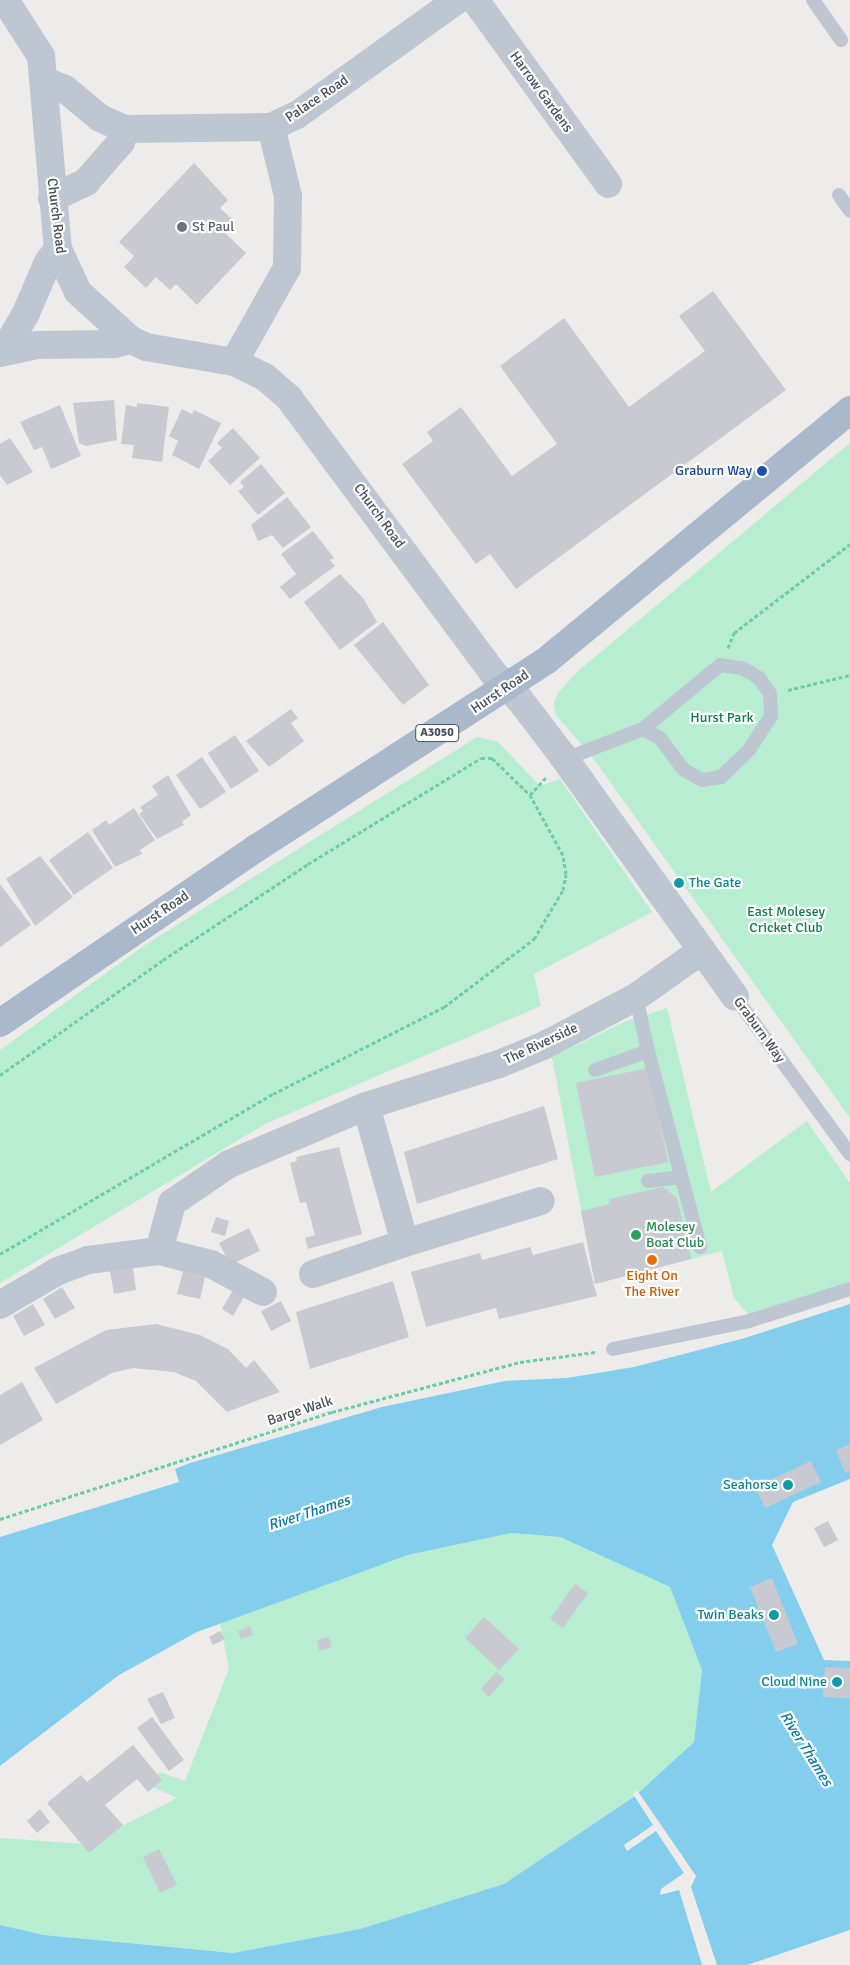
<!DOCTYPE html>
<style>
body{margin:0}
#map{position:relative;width:850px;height:1965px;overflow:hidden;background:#eeebeb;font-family:Signika,sans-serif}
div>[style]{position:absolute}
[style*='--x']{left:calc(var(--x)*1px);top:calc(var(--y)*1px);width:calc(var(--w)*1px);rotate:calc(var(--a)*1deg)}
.green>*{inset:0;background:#b7eed1}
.water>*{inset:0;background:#83ceec}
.pier>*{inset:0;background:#eeebeb}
.building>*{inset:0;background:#c8c9d1}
.path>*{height:3px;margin-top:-1.5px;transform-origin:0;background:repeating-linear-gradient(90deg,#6fcca6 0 4px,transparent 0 6.5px)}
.service>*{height:14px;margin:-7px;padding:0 7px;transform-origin:7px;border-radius:7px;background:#bec6d1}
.minor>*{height:28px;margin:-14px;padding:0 14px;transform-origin:14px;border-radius:14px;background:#bec6d1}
.primary>*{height:28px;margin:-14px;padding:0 14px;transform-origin:14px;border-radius:14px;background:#aab8cb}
.dots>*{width:14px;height:14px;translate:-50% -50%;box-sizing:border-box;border:2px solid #fff;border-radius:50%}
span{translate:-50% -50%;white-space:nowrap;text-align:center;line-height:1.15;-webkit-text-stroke:4.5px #fff;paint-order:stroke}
.shield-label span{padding:1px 4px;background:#fff;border:1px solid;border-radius:4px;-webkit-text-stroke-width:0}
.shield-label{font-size:12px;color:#444d58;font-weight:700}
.street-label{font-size:14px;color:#444d58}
.worship-label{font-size:14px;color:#5b616d}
.left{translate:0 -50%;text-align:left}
.transit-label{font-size:14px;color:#164399}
.right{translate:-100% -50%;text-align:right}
.park-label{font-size:14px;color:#15794f}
.culture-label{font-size:14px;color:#0d838f}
.leisure-label{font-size:14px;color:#27864d}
.food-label{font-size:14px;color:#c56008}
.water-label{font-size:15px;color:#0b78a4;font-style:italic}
</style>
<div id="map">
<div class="green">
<div style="clip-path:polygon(850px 443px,850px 1118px,596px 762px,556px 715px,554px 703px,558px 693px,577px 672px)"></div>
<div style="clip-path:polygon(477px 737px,498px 742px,540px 786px,560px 779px,652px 912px,534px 974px,541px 1006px,267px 1123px,0 1283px,0 1050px,145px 945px)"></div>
<div style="clip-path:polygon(667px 1008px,711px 1192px,807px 1121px,850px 1183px,850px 1282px,748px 1314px,734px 1298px,722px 1251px,595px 1284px,552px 1057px,624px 1022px)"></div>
<div style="clip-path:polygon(511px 1533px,560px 1537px,670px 1587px,702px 1670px,694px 1742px,635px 1796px,504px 1884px,360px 1929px,233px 1953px,44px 1935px,0 1925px,0 1838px,86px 1844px,177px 1798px,144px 1783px,160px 1772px,185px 1781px,229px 1669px,220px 1623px,408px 1555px)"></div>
</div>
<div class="water">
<div style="clip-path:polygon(850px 1304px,850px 1479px,793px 1502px,772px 1545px,824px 1660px,850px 1661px,850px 1930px,747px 1965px,0 1965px,0 1925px,44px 1935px,233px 1953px,360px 1929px,504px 1884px,635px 1796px,694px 1742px,702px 1670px,670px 1587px,560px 1537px,511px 1533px,408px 1555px,197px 1632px,119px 1675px,0 1766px,0 1537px,179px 1482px,175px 1469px,187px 1464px,382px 1407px,505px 1381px,567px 1378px,634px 1367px,745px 1338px)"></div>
</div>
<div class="pier">
<div style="clip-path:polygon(637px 1790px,696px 1876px,691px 1887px,717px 1965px,702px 1965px,679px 1890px,660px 1895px,661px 1889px,684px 1873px,656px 1831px,627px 1851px,624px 1845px,653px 1825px,633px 1794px)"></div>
</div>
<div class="building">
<div style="clip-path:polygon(194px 163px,228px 200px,220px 208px,235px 222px,225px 233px,246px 253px,197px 305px,176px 284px,170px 290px,156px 277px,146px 288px,124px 267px,134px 256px,119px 242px)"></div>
<div style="clip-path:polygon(713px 291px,786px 390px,516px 589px,490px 554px,476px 564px,402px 464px,433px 441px,427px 432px,461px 407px,512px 476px,557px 444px,500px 366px,564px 318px,629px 407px,705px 351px,679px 316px)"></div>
<div style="clip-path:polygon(114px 400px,117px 440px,86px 446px,79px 443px,73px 403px)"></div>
<div style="clip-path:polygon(137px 403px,169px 407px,162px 462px,132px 458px,134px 445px,121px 444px,126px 405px,137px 407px)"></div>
<div style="clip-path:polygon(60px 405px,81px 456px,51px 469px,42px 447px,34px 450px,20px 422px)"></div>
<div style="clip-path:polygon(182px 409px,192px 414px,194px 410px,221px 423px,199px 469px,172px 455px,178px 441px,169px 436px)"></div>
<div style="clip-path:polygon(233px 428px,260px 458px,230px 485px,208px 461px,222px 448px,217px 443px)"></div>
<div style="clip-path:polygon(10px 438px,33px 472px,7px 485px,0 475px,0 444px)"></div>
<div style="clip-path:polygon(261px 464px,285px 493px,258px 515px,238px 491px,244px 487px,240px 482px)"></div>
<div style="clip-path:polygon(287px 497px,311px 527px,283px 548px,272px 535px,258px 541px,251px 525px)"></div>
<div style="clip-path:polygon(313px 531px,334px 558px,330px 560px,335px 566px,290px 599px,280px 587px,296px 574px,281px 554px)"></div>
<div style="clip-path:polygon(340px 574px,363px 598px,377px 622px,340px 650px,304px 602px)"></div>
<div style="clip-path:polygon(383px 622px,429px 685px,403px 705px,354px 645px)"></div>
<div style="clip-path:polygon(291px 709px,298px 718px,291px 723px,304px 741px,269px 767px,246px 741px)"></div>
<div style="clip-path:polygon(235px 735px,259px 771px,231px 789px,208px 753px)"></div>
<div style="clip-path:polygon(202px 757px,226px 792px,200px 809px,176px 775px)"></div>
<div style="clip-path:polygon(168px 775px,191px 815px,182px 822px,184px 825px,157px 839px,139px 814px,143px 811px,140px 807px,158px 795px,152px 786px)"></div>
<div style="clip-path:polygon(134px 808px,155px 840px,140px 850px,142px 854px,115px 867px,92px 830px,106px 820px,109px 825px)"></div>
<div style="clip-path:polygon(88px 832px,113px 868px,74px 895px,49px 860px)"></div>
<div style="clip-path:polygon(40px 856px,73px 897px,35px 926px,6px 879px)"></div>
<div style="clip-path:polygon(0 884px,31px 925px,0 947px)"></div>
<div style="clip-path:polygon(648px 1068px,668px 1162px,595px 1177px,576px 1083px)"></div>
<div style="clip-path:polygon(544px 1106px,558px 1159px,417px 1204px,404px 1152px)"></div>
<div style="clip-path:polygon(339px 1147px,362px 1234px,308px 1249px,305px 1238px,315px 1235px,306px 1202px,300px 1203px,290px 1163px,297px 1161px,296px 1157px)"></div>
<div style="clip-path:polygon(663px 1187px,677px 1198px,691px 1259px,595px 1284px,581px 1211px,610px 1204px,609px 1199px)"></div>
<div style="clip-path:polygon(216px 1217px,229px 1221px,225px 1236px,211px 1232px)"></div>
<div style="clip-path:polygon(249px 1228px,260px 1251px,230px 1265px,219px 1243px)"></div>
<div style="clip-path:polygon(583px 1242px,597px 1296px,499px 1319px,496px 1308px,426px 1327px,411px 1272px,480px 1253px,482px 1260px,530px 1247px,533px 1255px)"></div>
<div style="clip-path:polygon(133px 1267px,136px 1290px,114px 1294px,110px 1271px)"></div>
<div style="clip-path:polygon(183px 1271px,205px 1277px,200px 1299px,177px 1294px)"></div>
<div style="clip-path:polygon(393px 1281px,409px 1337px,310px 1369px,296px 1312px)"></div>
<div style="clip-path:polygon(62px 1287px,75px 1308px,55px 1319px,43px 1299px)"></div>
<div style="clip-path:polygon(234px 1288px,245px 1295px,233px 1316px,222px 1309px)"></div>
<div style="clip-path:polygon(281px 1301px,291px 1321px,271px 1331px,261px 1311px)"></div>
<div style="clip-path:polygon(33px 1304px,45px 1325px,24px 1336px,13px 1316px)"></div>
<div style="clip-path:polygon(156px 1324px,200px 1335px,228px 1349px,246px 1368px,254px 1360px,280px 1392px,227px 1412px,196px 1381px,174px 1372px,133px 1368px,112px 1373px,56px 1404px,34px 1368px,106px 1330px)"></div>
<div style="clip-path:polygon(22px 1382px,43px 1420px,0 1445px,0 1395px)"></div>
<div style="clip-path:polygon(850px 1444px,850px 1471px,845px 1473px,836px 1450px)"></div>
<div style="clip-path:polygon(811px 1461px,821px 1482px,765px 1508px,755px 1487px)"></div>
<div style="clip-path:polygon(828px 1521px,838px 1540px,824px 1547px,814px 1528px)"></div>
<div style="clip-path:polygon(772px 1578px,798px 1644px,776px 1652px,750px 1587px)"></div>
<div style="clip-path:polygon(575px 1584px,588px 1593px,563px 1628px,550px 1619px)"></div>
<div style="clip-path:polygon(484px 1617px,519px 1649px,499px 1670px,465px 1638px)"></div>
<div style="clip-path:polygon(250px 1626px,253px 1635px,241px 1639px,238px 1631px)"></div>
<div style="clip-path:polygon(220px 1631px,225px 1639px,213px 1645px,209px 1637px)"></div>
<div style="clip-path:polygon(329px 1637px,332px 1647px,319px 1651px,317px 1640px)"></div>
<div style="clip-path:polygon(825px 1667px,850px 1668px,850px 1698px,823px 1697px)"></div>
<div style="clip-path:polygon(496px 1672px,505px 1679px,489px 1697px,481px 1689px)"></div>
<div style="clip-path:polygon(163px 1692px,175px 1718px,161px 1724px,147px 1699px)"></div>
<div style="clip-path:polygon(152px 1717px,184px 1760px,169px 1771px,137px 1728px)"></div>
<div style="clip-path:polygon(133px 1745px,162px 1780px,148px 1792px,137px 1779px,105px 1805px,123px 1825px,89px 1853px,47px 1803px,81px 1775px,87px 1782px)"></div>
<div style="clip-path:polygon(40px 1809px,50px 1822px,37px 1833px,27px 1821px)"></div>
<div style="clip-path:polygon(159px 1849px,177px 1885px,160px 1893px,143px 1857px)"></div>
</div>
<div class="path">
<div style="--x:728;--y:648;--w:16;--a:-68"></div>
<div style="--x:734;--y:633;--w:146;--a:-37.5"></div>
<div style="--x:788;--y:690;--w:64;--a:-13.6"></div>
<div style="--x:0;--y:1075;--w:199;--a:-35.2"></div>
<div style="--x:163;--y:960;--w:174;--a:-33.5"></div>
<div style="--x:308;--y:864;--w:203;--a:-31.5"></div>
<div style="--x:481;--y:758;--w:11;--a:0"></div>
<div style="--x:492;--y:758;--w:53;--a:44.2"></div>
<div style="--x:0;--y:1254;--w:316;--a:-30.4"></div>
<div style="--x:273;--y:1094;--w:192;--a:-27"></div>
<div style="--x:444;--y:1007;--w:113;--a:-37.1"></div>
<div style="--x:534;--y:939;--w:57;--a:-59.4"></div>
<div style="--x:563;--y:890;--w:16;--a:-79"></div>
<div style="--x:566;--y:874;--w:19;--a:-99"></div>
<div style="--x:563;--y:855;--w:68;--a:-118.8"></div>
<div style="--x:530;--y:795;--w:24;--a:-48"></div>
<div style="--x:0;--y:1519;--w:349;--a:-17.9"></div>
<div style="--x:332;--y:1412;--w:195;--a:-14.9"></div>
<div style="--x:520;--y:1362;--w:76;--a:-7.6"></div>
</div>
<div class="service">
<div style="--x:813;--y:0;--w:49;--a:55"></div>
<div style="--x:839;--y:195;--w:19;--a:55"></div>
<div style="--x:565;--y:759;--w:84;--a:-21"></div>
<div style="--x:643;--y:729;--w:100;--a:-39.7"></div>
<div style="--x:720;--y:665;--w:22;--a:8"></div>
<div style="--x:742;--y:668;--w:20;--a:30"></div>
<div style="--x:759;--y:678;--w:19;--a:55"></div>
<div style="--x:770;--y:694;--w:22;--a:87"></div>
<div style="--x:771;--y:716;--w:40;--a:122.9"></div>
<div style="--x:749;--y:750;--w:39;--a:136"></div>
<div style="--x:721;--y:777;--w:19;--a:171"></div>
<div style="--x:702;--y:780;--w:21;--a:-151"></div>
<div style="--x:684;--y:770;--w:40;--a:-127"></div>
<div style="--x:660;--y:738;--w:19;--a:-152"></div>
<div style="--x:735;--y:997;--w:195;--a:53.8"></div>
<div style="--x:648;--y:1051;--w:203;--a:75.1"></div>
<div style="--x:595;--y:1070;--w:56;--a:-19.7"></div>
<div style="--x:648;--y:1051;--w:55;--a:-102.5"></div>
<div style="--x:648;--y:1181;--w:33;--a:-7"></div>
<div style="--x:613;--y:1349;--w:139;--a:-11.6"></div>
<div style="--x:749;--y:1321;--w:106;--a:-17.6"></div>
</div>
<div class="minor">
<div style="--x:5;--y:0;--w:67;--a:57.3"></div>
<div style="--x:41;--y:56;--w:194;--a:85"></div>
<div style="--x:58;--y:249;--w:47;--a:65.1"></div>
<div style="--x:78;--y:292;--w:72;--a:42.2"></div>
<div style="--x:131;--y:340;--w:17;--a:25"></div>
<div style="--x:146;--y:347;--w:89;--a:9.7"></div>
<div style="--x:234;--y:362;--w:34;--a:26"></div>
<div style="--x:265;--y:377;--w:32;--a:41"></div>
<div style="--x:289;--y:398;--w:342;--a:53.4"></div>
<div style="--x:493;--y:673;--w:38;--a:45"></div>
<div style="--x:520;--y:700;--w:69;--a:52.6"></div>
<div style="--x:562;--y:755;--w:297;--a:54.4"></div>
<div style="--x:475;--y:0;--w:227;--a:54.1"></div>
<div style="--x:45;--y:81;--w:22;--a:22"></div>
<div style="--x:65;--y:89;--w:45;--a:39.6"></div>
<div style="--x:100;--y:118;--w:27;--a:24"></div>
<div style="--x:125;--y:129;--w:146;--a:-0.8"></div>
<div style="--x:271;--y:127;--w:29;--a:-25"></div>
<div style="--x:297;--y:115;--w:197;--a:-35.7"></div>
<div style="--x:52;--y:198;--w:38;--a:-25"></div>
<div style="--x:86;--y:182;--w:53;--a:-48.8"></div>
<div style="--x:121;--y:142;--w:14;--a:-73"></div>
<div style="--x:4;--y:351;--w:44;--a:-59.9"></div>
<div style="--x:26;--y:313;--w:56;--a:-66.7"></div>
<div style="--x:48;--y:262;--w:16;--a:-52"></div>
<div style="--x:0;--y:353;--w:38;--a:-12"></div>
<div style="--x:37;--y:345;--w:77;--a:-0.7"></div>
<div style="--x:114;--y:344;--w:17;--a:-13"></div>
<div style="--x:234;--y:362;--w:108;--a:-60.6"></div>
<div style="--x:287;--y:268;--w:72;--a:-89.2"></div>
<div style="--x:288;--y:196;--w:71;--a:-103.8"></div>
<div style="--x:366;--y:1106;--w:142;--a:74.1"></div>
<div style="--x:405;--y:1243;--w:142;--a:-17.2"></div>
<div style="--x:159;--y:1251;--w:50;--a:-74.8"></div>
<div style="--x:172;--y:1203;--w:69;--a:-34.4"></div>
<div style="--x:229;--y:1164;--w:149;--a:-22.9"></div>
<div style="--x:366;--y:1106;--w:139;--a:-17.5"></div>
<div style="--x:499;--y:1064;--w:50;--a:-22.4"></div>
<div style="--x:545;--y:1045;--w:103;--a:-27.8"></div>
<div style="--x:636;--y:997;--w:80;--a:-35.3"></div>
<div style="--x:313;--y:1274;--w:97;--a:-18.6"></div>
<div style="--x:0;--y:1305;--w:67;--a:-30.4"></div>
<div style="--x:58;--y:1271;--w:32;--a:-20"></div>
<div style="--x:88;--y:1260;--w:72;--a:-7.2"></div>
<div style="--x:159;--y:1251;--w:54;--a:14"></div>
<div style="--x:211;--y:1264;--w:59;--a:28.3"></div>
</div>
<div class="primary">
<div style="--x:0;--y:1023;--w:309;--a:-34.3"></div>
<div style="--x:255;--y:849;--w:348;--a:-32.9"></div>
<div style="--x:547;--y:660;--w:393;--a:-39.5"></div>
</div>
<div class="dots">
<div style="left:182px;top:227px;background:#6b7280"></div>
<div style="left:762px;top:471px;background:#1a4fb4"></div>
<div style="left:679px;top:883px;background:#0f9aa8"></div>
<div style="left:636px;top:1235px;background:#2e9e5b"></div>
<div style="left:652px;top:1260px;background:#e8710a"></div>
<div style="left:788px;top:1485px;background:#0f9aa8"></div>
<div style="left:774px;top:1615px;background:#0f9aa8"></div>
<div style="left:837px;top:1682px;background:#0f9aa8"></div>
</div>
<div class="shield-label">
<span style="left:437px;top:733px">A3050</span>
</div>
<div class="street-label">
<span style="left:541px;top:92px;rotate:54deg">Harrow Gardens</span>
<span style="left:317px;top:99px;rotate:-34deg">Palace Road</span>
<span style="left:56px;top:216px;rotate:83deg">Church Road</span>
<span style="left:379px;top:516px;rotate:54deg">Church Road</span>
<span style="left:500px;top:692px;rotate:-34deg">Hurst Road</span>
<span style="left:160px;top:913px;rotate:-34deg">Hurst Road</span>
<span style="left:759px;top:1030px;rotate:54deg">Graburn Way</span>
<span style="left:541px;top:1044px;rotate:-25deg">The Riverside</span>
<span style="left:300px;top:1411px;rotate:-18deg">Barge Walk</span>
</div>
<div class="worship-label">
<span class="left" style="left:192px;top:227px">St Paul</span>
</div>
<div class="transit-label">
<span class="right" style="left:752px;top:471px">Graburn Way</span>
</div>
<div class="park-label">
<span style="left:722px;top:718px">Hurst Park</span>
<span style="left:786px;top:920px">East Molesey<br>Cricket Club</span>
</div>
<div class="culture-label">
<span class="left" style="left:689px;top:883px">The Gate</span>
<span class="right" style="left:778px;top:1485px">Seahorse</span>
<span class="right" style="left:764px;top:1615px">Twin Beaks</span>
<span class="right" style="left:827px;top:1682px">Cloud Nine</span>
</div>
<div class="leisure-label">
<span class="left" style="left:646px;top:1235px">Molesey<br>Boat Club</span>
</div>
<div class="food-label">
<span style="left:652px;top:1284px">Eight On<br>The River</span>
</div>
<div class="water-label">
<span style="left:309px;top:1513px;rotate:-18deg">River Thames</span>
<span style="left:806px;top:1749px;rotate:58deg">River Thames</span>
</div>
</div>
